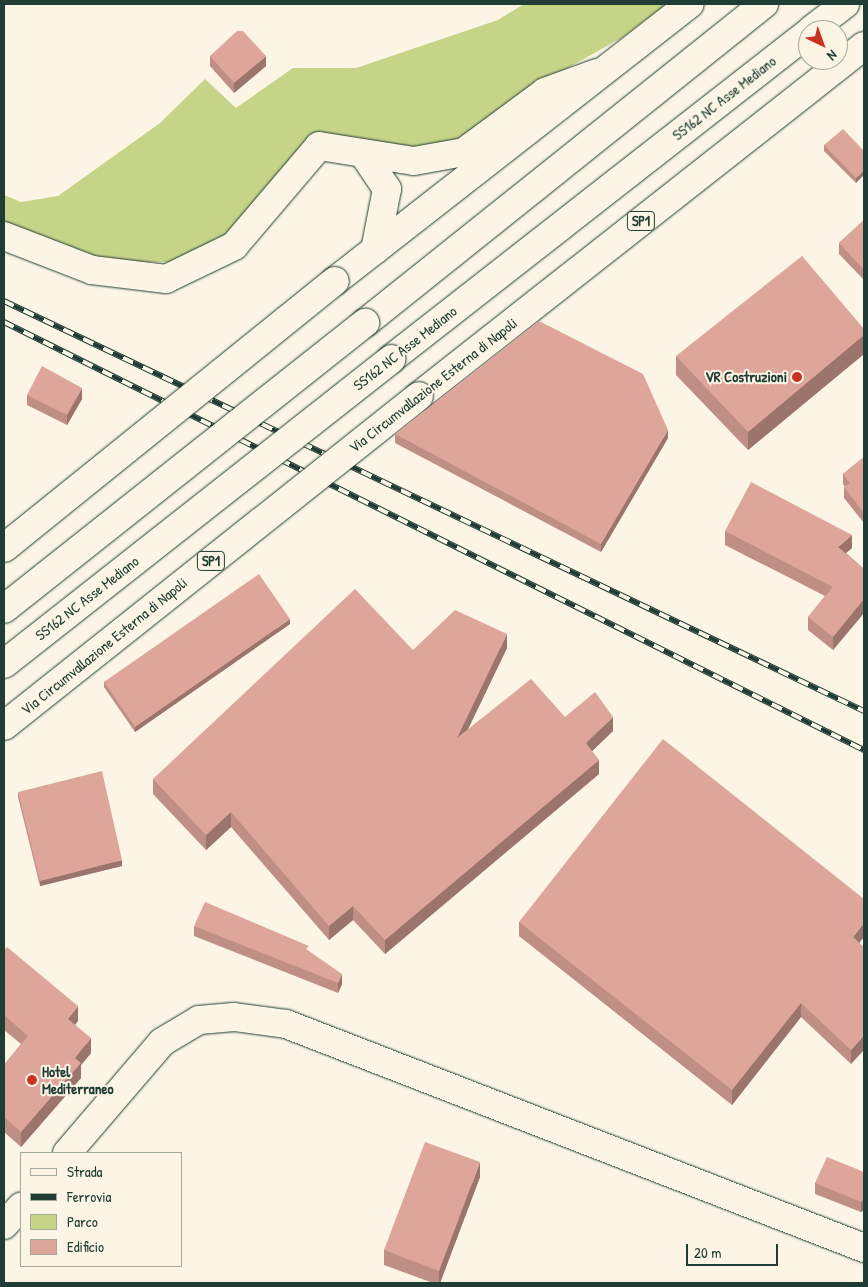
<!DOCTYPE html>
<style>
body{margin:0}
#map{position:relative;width:868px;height:1287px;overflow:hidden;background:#fcf5e5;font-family:"Patrick Hand",sans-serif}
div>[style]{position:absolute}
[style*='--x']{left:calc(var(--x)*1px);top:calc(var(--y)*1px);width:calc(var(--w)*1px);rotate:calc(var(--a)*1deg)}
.green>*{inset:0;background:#c6d488}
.roads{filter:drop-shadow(0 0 1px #1f3d34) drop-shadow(0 0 1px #1f3d34)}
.minor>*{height:28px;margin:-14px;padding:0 14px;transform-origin:14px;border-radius:14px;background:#fcf5e5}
.major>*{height:28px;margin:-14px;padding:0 14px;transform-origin:14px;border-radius:14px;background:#fcf5e5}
.highway>*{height:28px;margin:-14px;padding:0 14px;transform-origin:14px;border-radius:14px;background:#fcf5e5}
.rail>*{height:5.5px;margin-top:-2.75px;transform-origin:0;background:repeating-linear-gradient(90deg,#fcf5e5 0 11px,#1f3d34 0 22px);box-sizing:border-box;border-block:1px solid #1f3d34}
.bridges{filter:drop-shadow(0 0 1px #1f3d34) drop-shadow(0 0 1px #1f3d34)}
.major-bridge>*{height:28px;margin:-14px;padding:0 14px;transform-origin:14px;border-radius:14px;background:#fcf5e5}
.highway-bridge>*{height:28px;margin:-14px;padding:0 14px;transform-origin:14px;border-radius:14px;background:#fcf5e5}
.wall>*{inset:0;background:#bf8e85}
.shaded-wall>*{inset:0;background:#9b746c}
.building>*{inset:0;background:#dea59b}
.dots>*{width:14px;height:14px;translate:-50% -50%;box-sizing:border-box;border:2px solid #fcf5e5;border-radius:50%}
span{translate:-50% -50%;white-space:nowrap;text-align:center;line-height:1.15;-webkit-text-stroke:4px #fcf5e5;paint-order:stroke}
.shield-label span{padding:1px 4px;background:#fcf5e5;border:1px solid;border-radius:4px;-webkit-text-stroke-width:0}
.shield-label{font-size:14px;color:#1f3d34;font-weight:700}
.street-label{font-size:15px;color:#1f3d34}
.poi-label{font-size:15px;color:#1f3d34;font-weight:700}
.right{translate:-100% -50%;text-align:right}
.left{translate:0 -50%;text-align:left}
.frame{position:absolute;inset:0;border:5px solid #1f3d34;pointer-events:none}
.legend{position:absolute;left:20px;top:1152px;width:162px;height:115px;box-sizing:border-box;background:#fcf5e5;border:1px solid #a4ab9e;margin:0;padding:6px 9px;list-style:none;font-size:15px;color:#1f3d34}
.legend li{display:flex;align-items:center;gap:10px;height:25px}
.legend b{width:25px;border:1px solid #a4ab9e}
.north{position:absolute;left:798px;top:20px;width:50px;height:50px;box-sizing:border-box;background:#fcf5e5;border:1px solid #a4ab9e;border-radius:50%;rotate:138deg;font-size:14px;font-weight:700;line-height:20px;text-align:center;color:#1f3d34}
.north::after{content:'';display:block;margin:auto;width:18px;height:22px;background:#c8321e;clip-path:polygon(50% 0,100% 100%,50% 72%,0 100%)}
.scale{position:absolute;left:686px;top:1244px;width:92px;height:22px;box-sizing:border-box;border:2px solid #1f3d34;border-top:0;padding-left:6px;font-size:15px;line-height:18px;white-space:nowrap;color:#1f3d34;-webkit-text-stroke:4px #fcf5e5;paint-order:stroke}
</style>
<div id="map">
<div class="green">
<div style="clip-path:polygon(524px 4px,667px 4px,623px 37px,564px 70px,471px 139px,398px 151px,349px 137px,322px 135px,304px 142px,241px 225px,187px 262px,104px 262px,4px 225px,4px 195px,21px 202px,58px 196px,160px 123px,205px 79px,236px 108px,293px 68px,356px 68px,498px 20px)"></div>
</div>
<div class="roads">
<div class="minor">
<div style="--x:364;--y:155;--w:41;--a:55.9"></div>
<div style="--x:387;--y:189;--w:62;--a:101.1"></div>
<div style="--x:4;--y:236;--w:94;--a:21.1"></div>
<div style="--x:92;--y:270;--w:75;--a:6.9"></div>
<div style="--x:166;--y:279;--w:76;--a:-25.9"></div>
<div style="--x:234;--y:246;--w:131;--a:-49.6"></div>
<div style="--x:319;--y:146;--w:96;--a:9"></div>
<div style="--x:414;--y:161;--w:51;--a:-10.2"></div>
<div style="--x:464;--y:152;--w:101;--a:-36.5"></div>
<div style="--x:545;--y:92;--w:55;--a:-20.1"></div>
<div style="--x:67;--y:1153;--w:146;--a:-49.4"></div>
<div style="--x:162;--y:1042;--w:43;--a:-30.7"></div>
<div style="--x:199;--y:1020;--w:35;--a:-5"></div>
<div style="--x:234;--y:1017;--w:52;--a:7.7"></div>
<div style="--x:286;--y:1024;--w:620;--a:21.18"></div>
<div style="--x:4;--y:1225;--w:25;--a:-47"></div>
</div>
<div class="major">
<div style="--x:335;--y:281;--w:450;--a:-38"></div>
<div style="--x:419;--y:396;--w:566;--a:-38.19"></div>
</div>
<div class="highway">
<div style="--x:811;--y:30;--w:43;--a:-37.4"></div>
<div style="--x:365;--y:323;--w:511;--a:-38.64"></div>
<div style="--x:391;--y:359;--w:529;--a:-38.02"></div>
</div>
</div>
<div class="rail">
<div style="--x:4;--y:301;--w:953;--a:25.49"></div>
<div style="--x:4;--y:322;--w:961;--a:26.46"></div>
</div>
<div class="bridges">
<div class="major-bridge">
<div style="--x:4;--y:548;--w:425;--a:-38.9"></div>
<div style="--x:4;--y:726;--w:530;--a:-38.49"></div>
</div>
<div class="highway-bridge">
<div style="--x:4;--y:609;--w:461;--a:-38.4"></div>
<div style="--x:4;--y:664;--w:493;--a:-38.2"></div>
</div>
</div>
<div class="wall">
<div style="clip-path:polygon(210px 56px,266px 66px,234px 93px,210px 66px)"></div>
<div style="clip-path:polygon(824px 145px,864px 151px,856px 183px,824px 151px)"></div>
<div style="clip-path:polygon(864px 220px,864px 280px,839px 254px,839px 243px)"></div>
<div style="clip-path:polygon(864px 329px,864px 354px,748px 450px,676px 375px,676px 356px)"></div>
<div style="clip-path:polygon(27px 395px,82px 399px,67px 425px,27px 405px)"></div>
<div style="clip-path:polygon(395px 434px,668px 438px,601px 552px,395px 443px)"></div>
<div style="clip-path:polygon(864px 457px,864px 523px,844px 498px,844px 487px,845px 487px,843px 484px,843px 474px)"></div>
<div style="clip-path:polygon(725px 531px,852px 548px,846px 553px,864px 569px,864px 613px,833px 650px,808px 630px,808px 617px,825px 596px,725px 545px)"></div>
<div style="clip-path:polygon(290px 624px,135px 732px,104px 687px,104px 682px)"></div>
<div style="clip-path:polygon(507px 648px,468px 729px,565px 717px,613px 731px,592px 751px,599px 774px,385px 954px,353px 920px,329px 940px,231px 827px,206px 850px,153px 794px,153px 779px,413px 650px)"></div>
<div style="clip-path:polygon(18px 792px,122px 866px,40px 886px,18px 797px)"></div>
<div style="clip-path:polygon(519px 922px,860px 943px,851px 1064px,801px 1017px,732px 1105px,519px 936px)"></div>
<div style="clip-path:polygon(194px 926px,309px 951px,342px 984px,338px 993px,194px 936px)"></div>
<div style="clip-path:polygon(4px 951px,78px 1021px,75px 1025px,91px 1053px,81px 1065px,81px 1078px,21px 1147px,4px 1132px,4px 1065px,21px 1044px,4px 1030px)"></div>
<div style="clip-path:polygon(864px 1172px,864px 1210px,861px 1212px,815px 1194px,815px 1183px)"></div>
<div style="clip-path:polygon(480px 1177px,440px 1283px,433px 1283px,384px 1265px,384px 1250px)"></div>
</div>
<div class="shaded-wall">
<div style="clip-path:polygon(266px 56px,266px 66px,234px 93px,234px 83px)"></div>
<div style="clip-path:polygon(864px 170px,864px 175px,856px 183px,856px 178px)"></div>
<div style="clip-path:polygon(864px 335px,864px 354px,748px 450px,748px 432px)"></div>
<div style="clip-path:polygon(82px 388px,82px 399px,67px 425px,67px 415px)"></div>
<div style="clip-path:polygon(668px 430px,668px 438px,601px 552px,601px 544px)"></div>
<div style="clip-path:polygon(852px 535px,852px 548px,838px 560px,838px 547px)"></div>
<div style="clip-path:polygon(864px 599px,864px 613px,833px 650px,833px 637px)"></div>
<div style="clip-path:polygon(290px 619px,290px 624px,135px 732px,135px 727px)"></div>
<div style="clip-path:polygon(507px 634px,507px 648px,457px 752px,457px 738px)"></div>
<div style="clip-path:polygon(613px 717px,613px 731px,586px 757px,586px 743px)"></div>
<div style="clip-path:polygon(599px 760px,599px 774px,385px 954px,385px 940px)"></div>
<div style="clip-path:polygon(231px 812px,231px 827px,206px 850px,206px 835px)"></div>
<div style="clip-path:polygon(122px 860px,122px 866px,40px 886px,40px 881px)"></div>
<div style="clip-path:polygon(353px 906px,353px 920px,329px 940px,329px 926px)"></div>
<div style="clip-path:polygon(864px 923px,864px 937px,853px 951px,853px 937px)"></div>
<div style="clip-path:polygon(342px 974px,342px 984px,338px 993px,338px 983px)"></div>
<div style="clip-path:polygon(801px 1003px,801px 1017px,732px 1105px,732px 1090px)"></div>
<div style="clip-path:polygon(78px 1006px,78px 1021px,68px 1033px,68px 1019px)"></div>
<div style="clip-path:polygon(864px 1035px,864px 1050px,851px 1064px,851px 1050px)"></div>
<div style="clip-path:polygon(91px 1038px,91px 1053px,81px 1065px,81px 1078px,21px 1147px,21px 1132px,75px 1058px)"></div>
<div style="clip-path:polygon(480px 1162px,480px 1177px,440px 1283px,439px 1283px,439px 1271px)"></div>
<div style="clip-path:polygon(864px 1199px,864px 1210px,861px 1212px,861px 1202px)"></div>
</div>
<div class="building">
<div style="clip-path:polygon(237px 31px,243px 31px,266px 56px,234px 83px,210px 56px)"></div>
<div style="clip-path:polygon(843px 129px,864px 151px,864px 170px,856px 178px,824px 145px)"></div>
<div style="clip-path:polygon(864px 220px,864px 270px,839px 243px)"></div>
<div style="clip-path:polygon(802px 256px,864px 329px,864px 335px,748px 432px,676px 356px)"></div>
<div style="clip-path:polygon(539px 321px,643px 374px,668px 430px,601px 544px,395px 434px)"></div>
<div style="clip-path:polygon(42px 366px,82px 388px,67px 415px,27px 395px)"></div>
<div style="clip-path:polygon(864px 457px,864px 513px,844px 487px,850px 483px,843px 474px)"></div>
<div style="clip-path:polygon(751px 482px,852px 535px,838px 547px,864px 569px,864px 599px,833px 637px,808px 617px,833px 587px,725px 531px)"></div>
<div style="clip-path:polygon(259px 574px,290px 619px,135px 727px,104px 682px)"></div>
<div style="clip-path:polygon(355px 589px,413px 650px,455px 610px,507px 634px,457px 738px,531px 679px,565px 717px,595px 692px,613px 717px,586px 743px,599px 760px,385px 940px,353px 906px,329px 926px,231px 812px,206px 835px,153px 779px)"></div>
<div style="clip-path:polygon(663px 739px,864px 899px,864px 923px,853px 937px,864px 947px,864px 1035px,851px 1050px,801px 1003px,732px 1090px,519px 922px)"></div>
<div style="clip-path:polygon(102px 771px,122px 860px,40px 881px,18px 792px)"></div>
<div style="clip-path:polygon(205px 902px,309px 946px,306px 949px,342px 974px,338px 983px,194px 926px)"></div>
<div style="clip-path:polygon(7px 947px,78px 1006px,68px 1019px,91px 1038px,75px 1058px,81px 1063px,21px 1132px,4px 1117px,4px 1065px,28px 1036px,4px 1015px,4px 951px)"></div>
<div style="clip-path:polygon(425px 1142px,480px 1162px,439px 1271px,384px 1250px)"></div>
<div style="clip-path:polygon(827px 1157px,864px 1172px,864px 1199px,861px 1202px,815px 1183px)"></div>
</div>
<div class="dots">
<div style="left:797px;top:377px;background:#c8321e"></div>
<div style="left:32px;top:1080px;background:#c8321e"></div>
</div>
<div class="shield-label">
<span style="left:641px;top:221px">SP1</span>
<span style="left:211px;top:561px">SP1</span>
</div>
<div class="street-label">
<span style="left:724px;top:98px;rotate:-38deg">SS162 NC Asse Mediano</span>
<span style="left:405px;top:348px;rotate:-38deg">SS162 NC Asse Mediano</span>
<span style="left:433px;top:385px;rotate:-38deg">Via Circumvallazione Esterna di Napoli</span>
<span style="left:87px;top:598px;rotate:-38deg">SS162 NC Asse Mediano</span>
<span style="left:104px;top:646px;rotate:-39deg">Via Circumvallazione Esterna di Napoli</span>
</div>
<div class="poi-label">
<span class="right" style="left:787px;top:377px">VR Costruzioni</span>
<span class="left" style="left:42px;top:1080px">Hotel<br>Mediterraneo</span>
</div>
<div class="frame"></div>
<ul class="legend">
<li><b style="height:6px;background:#fcf5e5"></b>Strada</li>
<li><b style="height:6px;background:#1f3d34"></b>Ferrovia</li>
<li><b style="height:14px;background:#c6d488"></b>Parco</li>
<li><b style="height:14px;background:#dea59b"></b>Edificio</li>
</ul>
<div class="north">N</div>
<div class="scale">20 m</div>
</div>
